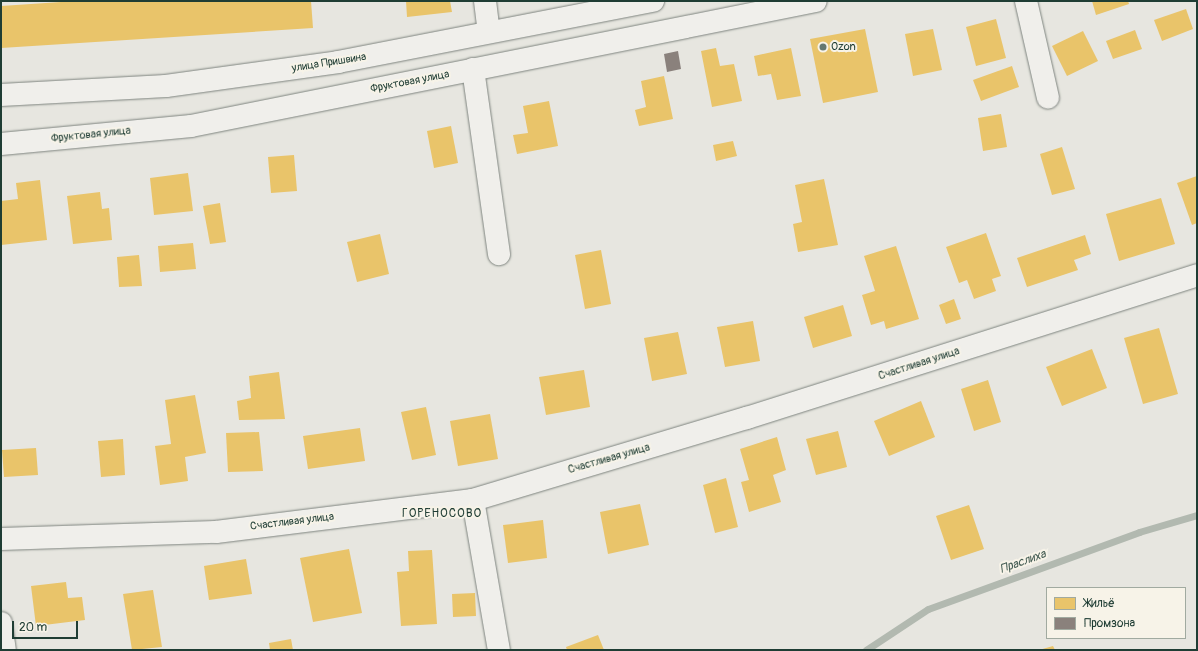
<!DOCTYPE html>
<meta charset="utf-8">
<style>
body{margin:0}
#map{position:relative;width:1198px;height:651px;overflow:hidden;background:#e7e6e0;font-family:Pangolin,sans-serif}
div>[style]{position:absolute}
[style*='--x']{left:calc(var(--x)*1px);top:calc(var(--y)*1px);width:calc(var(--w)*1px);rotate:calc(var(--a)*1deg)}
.homes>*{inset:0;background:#e9c46a}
.industry>*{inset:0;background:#8a817c}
.stream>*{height:7px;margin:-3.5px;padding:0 3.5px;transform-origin:3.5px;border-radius:3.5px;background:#b2b9b0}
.roads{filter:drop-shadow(0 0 1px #7e847f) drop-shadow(0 0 1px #7e847f)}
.minor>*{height:22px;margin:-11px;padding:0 11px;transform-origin:11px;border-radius:11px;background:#f0efeb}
.dots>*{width:11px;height:11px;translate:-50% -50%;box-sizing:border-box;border:2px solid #f7f3e8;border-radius:50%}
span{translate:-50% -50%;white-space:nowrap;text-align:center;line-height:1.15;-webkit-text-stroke:4px #f7f3e8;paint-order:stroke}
.poi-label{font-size:11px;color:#1f3d34}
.left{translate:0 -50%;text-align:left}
.street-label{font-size:11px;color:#1f3d34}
.neighbourhood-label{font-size:12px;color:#1f3d34;letter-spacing:1px}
.water-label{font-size:12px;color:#445c53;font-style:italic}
.frame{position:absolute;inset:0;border:2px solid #1f3d34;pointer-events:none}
.legend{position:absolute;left:1046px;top:587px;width:140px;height:52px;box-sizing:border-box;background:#f7f3e8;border:1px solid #a1aaa0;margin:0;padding:5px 7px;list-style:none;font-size:12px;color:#1f3d34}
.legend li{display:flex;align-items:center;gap:8px;height:20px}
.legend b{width:20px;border:1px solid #a1aaa0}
.scale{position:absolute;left:12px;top:621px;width:66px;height:18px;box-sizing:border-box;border:2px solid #1f3d34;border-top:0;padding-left:5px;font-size:12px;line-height:14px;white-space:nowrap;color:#1f3d34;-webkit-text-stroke:3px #f7f3e8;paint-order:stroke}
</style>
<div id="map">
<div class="homes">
<div style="clip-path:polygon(76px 1px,311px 1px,313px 28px,1px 48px,1px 6px)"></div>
<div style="clip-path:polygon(406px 1px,450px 1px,452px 12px,407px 17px)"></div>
<div style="clip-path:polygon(1092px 1px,1128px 1px,1129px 4px,1096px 15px)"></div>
<div style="clip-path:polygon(1186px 9px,1193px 29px,1162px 41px,1154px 20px)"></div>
<div style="clip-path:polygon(996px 19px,1006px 58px,976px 66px,966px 27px)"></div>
<div style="clip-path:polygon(865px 29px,878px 92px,823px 103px,810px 39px)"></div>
<div style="clip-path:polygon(933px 29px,942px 70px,913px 76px,905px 34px)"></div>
<div style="clip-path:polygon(1135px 30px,1142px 49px,1113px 59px,1106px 41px)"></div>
<div style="clip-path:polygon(1083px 31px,1098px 61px,1067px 76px,1052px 46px)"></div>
<div style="clip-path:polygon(716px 48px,720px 66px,734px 64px,742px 101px,712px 107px,701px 51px)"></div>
<div style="clip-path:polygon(791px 48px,801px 96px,777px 100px,771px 74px,758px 76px,754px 56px)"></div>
<div style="clip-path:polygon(1012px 66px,1019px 87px,981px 101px,973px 80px)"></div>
<div style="clip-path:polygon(664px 76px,673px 119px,639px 126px,635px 110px,646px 107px,641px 81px)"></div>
<div style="clip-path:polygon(549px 101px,558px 146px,517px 154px,513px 135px,528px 133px,523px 106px)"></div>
<div style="clip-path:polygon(1001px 114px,1007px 147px,983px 151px,978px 118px)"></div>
<div style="clip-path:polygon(451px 126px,458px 163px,434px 168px,427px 131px)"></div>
<div style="clip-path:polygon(733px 141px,737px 156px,716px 161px,713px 145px)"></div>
<div style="clip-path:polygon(1062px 147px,1075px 189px,1052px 195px,1040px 154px)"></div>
<div style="clip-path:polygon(294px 155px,297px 191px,271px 193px,268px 157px)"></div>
<div style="clip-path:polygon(188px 173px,193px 211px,154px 215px,150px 178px)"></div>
<div style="clip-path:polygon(1197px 176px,1197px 223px,1192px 225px,1177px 183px)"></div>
<div style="clip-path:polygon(824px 179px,838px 245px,798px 252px,793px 224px,802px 222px,795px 185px)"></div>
<div style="clip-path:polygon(40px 180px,47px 240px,1px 245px,1px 201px,18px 199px,16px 183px)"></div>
<div style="clip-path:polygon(100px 192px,102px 209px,109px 208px,112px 240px,73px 244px,67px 196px)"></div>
<div style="clip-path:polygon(1161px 198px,1175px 244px,1119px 261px,1106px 214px)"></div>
<div style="clip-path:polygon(220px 203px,226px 242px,210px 244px,203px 206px)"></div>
<div style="clip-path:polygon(986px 233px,1001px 276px,992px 279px,996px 291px,974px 299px,967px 280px,959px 283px,946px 247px)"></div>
<div style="clip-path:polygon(380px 234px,389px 274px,357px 282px,347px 242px)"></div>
<div style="clip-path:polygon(1085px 235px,1091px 254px,1074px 260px,1078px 270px,1027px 287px,1017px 258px)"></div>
<div style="clip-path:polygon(193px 243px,196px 269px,160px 272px,158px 246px)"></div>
<div style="clip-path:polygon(896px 246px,919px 319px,886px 329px,884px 321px,871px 325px,862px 295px,875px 291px,864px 256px)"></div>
<div style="clip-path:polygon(601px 250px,611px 304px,585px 309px,575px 255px)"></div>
<div style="clip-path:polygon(139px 255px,142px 286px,119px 287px,117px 257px)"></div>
<div style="clip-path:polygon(954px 299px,961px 319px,946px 324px,939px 305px)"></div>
<div style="clip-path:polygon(843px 305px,852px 336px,813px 348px,804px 317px)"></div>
<div style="clip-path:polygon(753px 321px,760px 361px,725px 367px,717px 327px)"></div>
<div style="clip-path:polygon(1159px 328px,1178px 394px,1143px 404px,1124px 338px)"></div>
<div style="clip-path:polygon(678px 332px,687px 374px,652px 381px,644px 338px)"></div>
<div style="clip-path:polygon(1092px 349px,1107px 388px,1062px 406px,1046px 367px)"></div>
<div style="clip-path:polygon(584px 370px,590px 407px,546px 415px,539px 377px)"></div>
<div style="clip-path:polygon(279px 372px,285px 419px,239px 420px,237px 401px,251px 398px,249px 376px)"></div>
<div style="clip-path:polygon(988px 380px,1001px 422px,974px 431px,961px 389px)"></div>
<div style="clip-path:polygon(195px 395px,206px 453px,185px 457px,188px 481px,160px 485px,155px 446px,171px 444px,165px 400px)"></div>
<div style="clip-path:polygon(921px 401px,935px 437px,889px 456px,874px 421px)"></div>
<div style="clip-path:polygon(426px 407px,436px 455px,412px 460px,401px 412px)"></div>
<div style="clip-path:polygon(490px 414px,498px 459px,458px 466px,450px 421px)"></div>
<div style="clip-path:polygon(360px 428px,365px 461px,308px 469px,303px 436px)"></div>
<div style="clip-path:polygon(838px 431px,847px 467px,816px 475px,806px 439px)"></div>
<div style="clip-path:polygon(259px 432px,263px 471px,228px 472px,226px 433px)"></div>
<div style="clip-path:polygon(777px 437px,786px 470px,773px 475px,781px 502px,749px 512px,741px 482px,749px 480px,740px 449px)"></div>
<div style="clip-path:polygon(123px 439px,125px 475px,101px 477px,98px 441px)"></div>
<div style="clip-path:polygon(36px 448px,38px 475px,4px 477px,2px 450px)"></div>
<div style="clip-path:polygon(726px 478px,738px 527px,715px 533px,703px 485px)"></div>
<div style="clip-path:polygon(640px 504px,649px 545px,608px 554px,600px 512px)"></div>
<div style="clip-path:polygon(969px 505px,984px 549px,951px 560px,936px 516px)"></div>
<div style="clip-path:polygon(543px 520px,547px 558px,508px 563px,503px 525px)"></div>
<div style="clip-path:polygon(349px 549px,362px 613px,313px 622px,300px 558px)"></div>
<div style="clip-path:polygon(432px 550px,437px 624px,401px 626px,397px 572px,409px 571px,408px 551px)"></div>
<div style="clip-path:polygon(246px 559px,252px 594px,209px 600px,204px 566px)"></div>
<div style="clip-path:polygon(66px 582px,68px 598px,82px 597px,85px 620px,36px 626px,31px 586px)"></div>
<div style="clip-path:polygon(153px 590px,162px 647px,132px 650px,123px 594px)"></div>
<div style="clip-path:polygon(475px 593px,476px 616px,453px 617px,452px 594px)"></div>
<div style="clip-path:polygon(598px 635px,604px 650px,567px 650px,566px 647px)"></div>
<div style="clip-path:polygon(291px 639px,293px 650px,270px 650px,269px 643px)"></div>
<div style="clip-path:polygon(1053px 646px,1055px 650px,1039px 650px)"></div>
</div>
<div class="industry">
<div style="clip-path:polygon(678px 51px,681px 69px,667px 72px,664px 54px)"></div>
</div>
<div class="stream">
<div style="--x:866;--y:650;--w:74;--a:-33.5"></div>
<div style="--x:928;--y:609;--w:225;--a:-20"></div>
<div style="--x:1139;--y:532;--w:60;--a:-16.3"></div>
</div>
<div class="roads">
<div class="minor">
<div style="--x:485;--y:1;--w:31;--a:83"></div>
<div style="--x:1026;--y:1;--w:99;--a:77.2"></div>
<div style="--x:473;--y:69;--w:187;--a:82"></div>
<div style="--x:1;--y:95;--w:165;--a:-3.1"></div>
<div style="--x:166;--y:86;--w:174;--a:-7.9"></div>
<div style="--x:338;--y:62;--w:321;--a:-11"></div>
<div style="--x:1;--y:144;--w:191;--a:-5.4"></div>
<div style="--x:191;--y:126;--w:637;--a:-11.31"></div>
<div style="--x:473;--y:500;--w:152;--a:80.2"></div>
<div style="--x:1;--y:539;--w:215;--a:-1.9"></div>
<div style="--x:216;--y:532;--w:259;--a:-7.1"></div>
<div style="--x:473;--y:500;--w:286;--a:-16.7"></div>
<div style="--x:747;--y:418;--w:472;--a:-17.6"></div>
<div style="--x:1;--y:623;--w:27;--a:82"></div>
</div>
</div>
<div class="dots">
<div style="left:823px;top:47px;background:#657870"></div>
</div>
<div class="poi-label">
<span class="left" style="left:831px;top:47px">Ozon</span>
</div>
<div class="street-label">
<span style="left:329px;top:63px;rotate:-9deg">улица Пришвина</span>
<span style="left:410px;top:82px;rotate:-11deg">Фруктовая улица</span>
<span style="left:91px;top:135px;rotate:-6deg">Фруктовая улица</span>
<span style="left:919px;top:364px;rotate:-18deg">Счастливая улица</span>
<span style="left:609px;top:459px;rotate:-16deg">Счастливая улица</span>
<span style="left:292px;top:522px;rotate:-7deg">Счастливая улица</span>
</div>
<div class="neighbourhood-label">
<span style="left:442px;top:514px">ГОРЕНОСОВО</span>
</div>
<div class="water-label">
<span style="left:1023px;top:562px;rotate:-20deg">Праслиха</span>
</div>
<div class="frame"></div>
<ul class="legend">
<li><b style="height:11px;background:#e9c46a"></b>Жильё</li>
<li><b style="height:11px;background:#8a817c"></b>Промзона</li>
</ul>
<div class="scale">20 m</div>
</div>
